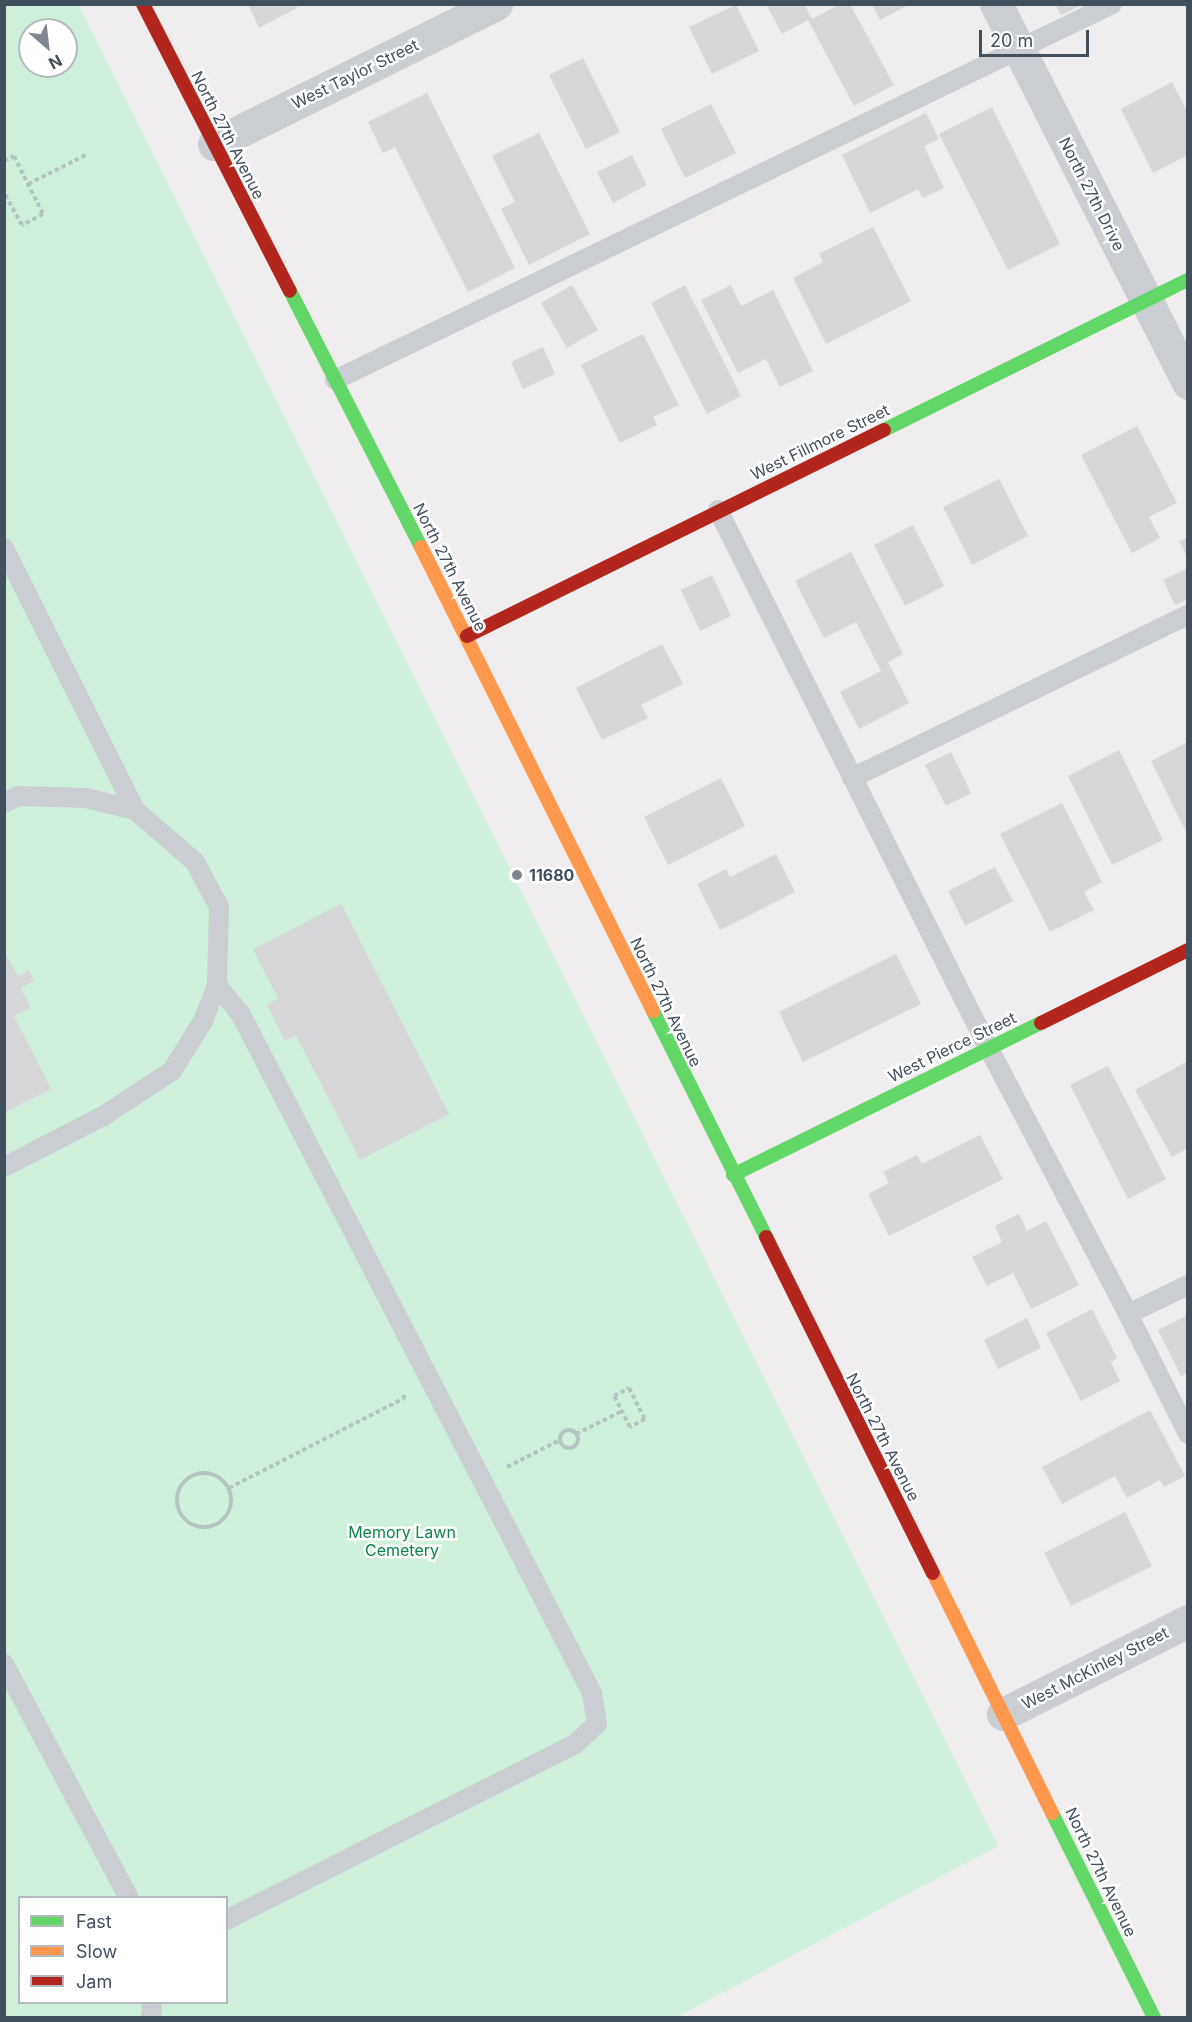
<!DOCTYPE html>
<style>
body{margin:0}
#map{position:relative;width:1192px;height:2022px;overflow:hidden;background:#efeded;font-family:Inter,sans-serif}
div>[style]{position:absolute}
[style*='--x']{left:calc(var(--x)*1px);top:calc(var(--y)*1px);width:calc(var(--w)*1px);rotate:calc(var(--a)*1deg)}
.green>*{inset:0;background:#cff1dc}
.building>*{inset:0;background:#d7d6d9}
.path>*{height:4px;margin-top:-2px;transform-origin:0;background:repeating-linear-gradient(90deg,#b5c4c0 0 4.5px,transparent 0 7.5px)}
.path>.ring{margin:-2px;padding:0;box-sizing:content-box;background:none;border:4px solid #b5c4c0;border-radius:50%}
.lane>*{height:20px;margin:-10px;padding:0 10px;transform-origin:10px;border-radius:10px;background:#caced2}
.street>*{height:33px;margin:-16.5px;padding:0 16.5px;transform-origin:16.5px;border-radius:16.5px;background:#caced2}
.fast>*{height:14px;margin:-7px;padding:0 7px;transform-origin:7px;border-radius:7px;background:#63d668}
.slow>*{height:14px;margin:-7px;padding:0 7px;transform-origin:7px;border-radius:7px;background:#ff974d}
.jam>*{height:14px;margin:-7px;padding:0 7px;transform-origin:7px;border-radius:7px;background:#b3261e}
.dots>*{width:16px;height:16px;translate:-50% -50%;box-sizing:border-box;border:3px solid #fff;border-radius:50%}
span{translate:-50% -50%;white-space:nowrap;text-align:center;line-height:1.15;-webkit-text-stroke:5px #fff;paint-order:stroke}
.street-label{font-size:16px;color:#424f5c}
.poi-label{font-size:16px;color:#424f5c;font-weight:700}
.left{translate:0 -50%;text-align:left}
.park-label{font-size:16px;color:#0b854b}
.frame{position:absolute;inset:0;border:6px solid #424f5c;pointer-events:none}
.legend{position:absolute;left:18px;top:1896px;width:210px;height:108px;box-sizing:border-box;background:#fff;border:2px solid #b3b9be;margin:0;padding:8px 10px;list-style:none;font-size:18px;color:#424f5c}
.legend li{display:flex;align-items:center;gap:12px;height:30px}
.legend b{width:30px;border:2px solid #b3b9be}
.north{position:absolute;left:18px;top:18px;width:60px;height:60px;box-sizing:border-box;background:#fff;border:2px solid #b3b9be;border-radius:50%;rotate:152deg;font-size:16px;font-weight:700;line-height:24px;text-align:center;color:#424f5c}
.north::after{content:'';display:block;margin:auto;width:21px;height:27px;background:#7f868f;clip-path:polygon(50% 0,100% 100%,50% 72%,0 100%)}
.scale{position:absolute;left:979px;top:30px;width:110px;height:27px;box-sizing:border-box;border:3px solid #424f5c;border-top:0;padding-left:8px;font-size:18px;line-height:21px;white-space:nowrap;color:#424f5c;-webkit-text-stroke:4px #fff;paint-order:stroke}
</style>
<div id="map">
<div class="green">
<div style="clip-path:polygon(evenodd,78px 4px,998px 1846px,677px 2017px,5px 2018px,4px 5px,78px 4px,30px 30px,66px 30px,66px 66px,30px 66px,30px 30px,78px 4px,20px 1898px,226px 1898px,226px 2002px,20px 2002px,20px 1898px)"></div>
</div>
<div class="building">
<div style="clip-path:polygon(248px 4px,295px 4px,297px 8px,259px 28px)"></div>
<div style="clip-path:polygon(766px 4px,804px 4px,812px 19px,840px 4px,850px 4px,894px 85px,854px 106px,808px 20px,782px 34px)"></div>
<div style="clip-path:polygon(872px 4px,910px 4px,880px 20px)"></div>
<div style="clip-path:polygon(1055px 4px,1083px 4px,1061px 15px)"></div>
<div style="clip-path:polygon(736px 5px,759px 51px,712px 74px,689px 27px)"></div>
<div style="clip-path:polygon(583px 58px,620px 132px,586px 149px,549px 75px)"></div>
<div style="clip-path:polygon(1172px 82px,1188px 113px,1188px 155px,1153px 173px,1121px 109px)"></div>
<div style="clip-path:polygon(427px 93px,515px 268px,468px 292px,395px 147px,383px 153px,368px 122px)"></div>
<div style="clip-path:polygon(711px 104px,736px 153px,685px 178px,661px 129px)"></div>
<div style="clip-path:polygon(992px 107px,1060px 244px,1008px 270px,939px 134px)"></div>
<div style="clip-path:polygon(926px 113px,939px 139px,924px 146px,944px 188px,923px 198px,918px 189px,870px 213px,842px 155px)"></div>
<div style="clip-path:polygon(539px 133px,590px 234px,529px 265px,501px 209px,515px 202px,492px 156px)"></div>
<div style="clip-path:polygon(632px 155px,647px 185px,613px 203px,597px 172px)"></div>
<div style="clip-path:polygon(873px 227px,911px 301px,826px 344px,793px 278px,823px 262px,819px 254px)"></div>
<div style="clip-path:polygon(572px 285px,598px 330px,567px 348px,541px 303px)"></div>
<div style="clip-path:polygon(685px 285px,741px 396px,707px 414px,651px 303px)"></div>
<div style="clip-path:polygon(731px 285px,741px 306px,773px 290px,813px 371px,780px 387px,766px 359px,738px 373px,701px 300px)"></div>
<div style="clip-path:polygon(643px 334px,679px 405px,653px 417px,657px 425px,620px 443px,581px 365px)"></div>
<div style="clip-path:polygon(543px 347px,555px 374px,523px 389px,511px 362px)"></div>
<div style="clip-path:polygon(1137px 426px,1177px 503px,1149px 517px,1160px 538px,1132px 553px,1081px 455px)"></div>
<div style="clip-path:polygon(999px 479px,1028px 536px,972px 565px,943px 507px)"></div>
<div style="clip-path:polygon(913px 525px,944px 586px,905px 606px,874px 545px)"></div>
<div style="clip-path:polygon(1188px 537px,1188px 559px,1179px 541px)"></div>
<div style="clip-path:polygon(851px 552px,903px 654px,888px 662px,909px 703px,859px 729px,840px 692px,881px 671px,856px 622px,824px 638px,795px 581px)"></div>
<div style="clip-path:polygon(1188px 568px,1188px 599px,1175px 605px,1163px 580px)"></div>
<div style="clip-path:polygon(712px 575px,731px 616px,700px 631px,681px 590px)"></div>
<div style="clip-path:polygon(662px 644px,683px 684px,641px 705px,648px 718px,602px 740px,576px 688px)"></div>
<div style="clip-path:polygon(1188px 742px,1188px 831px,1186px 832px,1151px 761px)"></div>
<div style="clip-path:polygon(1119px 750px,1163px 840px,1112px 865px,1068px 776px)"></div>
<div style="clip-path:polygon(951px 752px,971px 793px,946px 806px,925px 765px)"></div>
<div style="clip-path:polygon(721px 778px,745px 826px,668px 865px,644px 817px)"></div>
<div style="clip-path:polygon(1062px 803px,1102px 882px,1084px 892px,1094px 910px,1050px 932px,1000px 834px)"></div>
<div style="clip-path:polygon(776px 854px,795px 892px,720px 930px,697px 884px,726px 869px,730px 877px)"></div>
<div style="clip-path:polygon(995px 867px,1013px 901px,965px 926px,948px 891px)"></div>
<div style="clip-path:polygon(341px 904px,449px 1114px,360px 1160px,296px 1035px,285px 1041px,267px 1005px,278px 998px,253px 949px)"></div>
<div style="clip-path:polygon(896px 954px,921px 1004px,803px 1062px,779px 1012px)"></div>
<div style="clip-path:polygon(6px 955px,18px 976px,29px 970px,34px 981px,21px 988px,31px 1008px,14px 1016px,51px 1089px,4px 1113px)"></div>
<div style="clip-path:polygon(1188px 1061px,1188px 1148px,1172px 1157px,1135px 1090px)"></div>
<div style="clip-path:polygon(1108px 1066px,1166px 1179px,1128px 1199px,1070px 1085px)"></div>
<div style="clip-path:polygon(980px 1135px,1003px 1179px,889px 1236px,868px 1194px,889px 1183px,883px 1172px,917px 1155px,922px 1164px)"></div>
<div style="clip-path:polygon(1019px 1214px,1027px 1231px,1046px 1221px,1079px 1285px,1031px 1309px,1013px 1273px,987px 1286px,972px 1257px,1002px 1242px,995px 1226px)"></div>
<div style="clip-path:polygon(1092px 1309px,1117px 1358px,1111px 1362px,1120px 1381px,1081px 1401px,1046px 1333px)"></div>
<div style="clip-path:polygon(1188px 1315px,1188px 1373px,1181px 1376px,1158px 1330px)"></div>
<div style="clip-path:polygon(1027px 1318px,1041px 1348px,998px 1369px,984px 1340px)"></div>
<div style="clip-path:polygon(1150px 1410px,1185px 1476px,1164px 1487px,1160px 1480px,1127px 1498px,1115px 1476px,1062px 1504px,1042px 1467px)"></div>
<div style="clip-path:polygon(1125px 1512px,1152px 1566px,1071px 1606px,1044px 1553px)"></div>
</div>
<div class="path">
<div style="--x:4;--y:161;--w:11;--a:-27"></div>
<div style="--x:14;--y:156;--w:65;--a:63.4"></div>
<div style="--x:43;--y:214;--w:24;--a:152"></div>
<div style="--x:22;--y:225;--w:38;--a:-119"></div>
<div style="--x:28;--y:184;--w:67;--a:-26.6"></div>
<div style="--x:629;--y:1388;--w:35;--a:63"></div>
<div style="--x:645;--y:1419;--w:17;--a:152"></div>
<div style="--x:630;--y:1427;--w:35;--a:-117"></div>
<div style="--x:614;--y:1396;--w:17;--a:-28"></div>
<div class="ring" style="left:560px;top:1430px;width:14px;height:14px"></div>
<div style="--x:576;--y:1434;--w:51;--a:-26.6"></div>
<div style="--x:507;--y:1467;--w:59;--a:-27"></div>
<div class="ring" style="left:177px;top:1473px;width:50px;height:50px"></div>
<div style="--x:229;--y:1488;--w:197;--a:-27.2"></div>
<div style="--x:404;--y:1398;--w:3;--a:-90"></div>
</div>
<div class="lane">
<div style="--x:335;--y:380;--w:863;--a:-25.82"></div>
<div style="--x:718;--y:510;--w:601;--a:63.31"></div>
<div style="--x:988;--y:1047;--w:301;--a:62.3"></div>
<div style="--x:1128;--y:1314;--w:134;--a:63.4"></div>
<div style="--x:4;--y:548;--w:293;--a:63.4"></div>
<div style="--x:852;--y:778;--w:373;--a:-25.9"></div>
<div style="--x:4;--y:803;--w:16;--a:-27"></div>
<div style="--x:18;--y:796;--w:68;--a:1.7"></div>
<div style="--x:86;--y:798;--w:50;--a:13.8"></div>
<div style="--x:135;--y:810;--w:79;--a:40.9"></div>
<div style="--x:195;--y:862;--w:51;--a:61.9"></div>
<div style="--x:219;--y:907;--w:78;--a:91.5"></div>
<div style="--x:217;--y:985;--w:39;--a:111"></div>
<div style="--x:203;--y:1021;--w:59;--a:121.8"></div>
<div style="--x:172;--y:1071;--w:82;--a:146.9"></div>
<div style="--x:103;--y:1116;--w:111;--a:152.7"></div>
<div style="--x:217;--y:985;--w:36;--a:51"></div>
<div style="--x:240;--y:1013;--w:526;--a:62.61"></div>
<div style="--x:482;--y:1480;--w:240;--a:62.7"></div>
<div style="--x:592;--y:1693;--w:31;--a:81"></div>
<div style="--x:597;--y:1724;--w:30;--a:138"></div>
<div style="--x:575;--y:1744;--w:391;--a:153.2"></div>
<div style="--x:1128;--y:1314;--w:67;--a:-25.8"></div>
<div style="--x:4;--y:1664;--w:265;--a:61.9"></div>
<div style="--x:151;--y:2018;--w:16;--a:-86"></div>
</div>
<div class="street">
<div style="--x:996;--y:4;--w:425;--a:63.1"></div>
<div style="--x:214;--y:144;--w:315;--a:-26.4"></div>
<div style="--x:1003;--y:1714;--w:207;--a:-26.7"></div>
</div>
<div class="fast">
<div style="--x:290;--y:291;--w:288;--a:62.9"></div>
<div style="--x:884;--y:430;--w:339;--a:-26.3"></div>
<div style="--x:653;--y:1011;--w:253;--a:63.4"></div>
<div style="--x:733;--y:1175;--w:343;--a:-26.3"></div>
<div style="--x:1052;--y:1813;--w:229;--a:63.5"></div>
</div>
<div class="slow">
<div style="--x:421;--y:547;--w:519;--a:63.43"></div>
<div style="--x:933;--y:1573;--w:268;--a:63.6"></div>
</div>
<div class="jam">
<div style="--x:143;--y:4;--w:322;--a:62.9"></div>
<div style="--x:467;--y:636;--w:465;--a:-26.3"></div>
<div style="--x:1041;--y:1023;--w:164;--a:-26.4"></div>
<div style="--x:766;--y:1237;--w:375;--a:63.6"></div>
</div>
<div class="dots">
<div style="left:517px;top:875px;background:#7f868f"></div>
</div>
<div class="street-label">
<span style="left:355px;top:74px;rotate:-26deg">West Taylor Street</span>
<span style="left:228px;top:135px;rotate:63deg">North 27th Avenue</span>
<span style="left:1092px;top:194px;rotate:63deg">North 27th Drive</span>
<span style="left:820px;top:442px;rotate:-26deg">West Fillmore Street</span>
<span style="left:450px;top:567px;rotate:63deg">North 27th Avenue</span>
<span style="left:666px;top:1002px;rotate:64deg">North 27th Avenue</span>
<span style="left:952px;top:1047px;rotate:-26deg">West Pierce Street</span>
<span style="left:883px;top:1437px;rotate:63deg">North 27th Avenue</span>
<span style="left:1095px;top:1668px;rotate:-27deg">West McKinley Street</span>
<span style="left:1101px;top:1872px;rotate:64deg">North 27th Avenue</span>
</div>
<div class="poi-label">
<span class="left" style="left:529px;top:875px">11680</span>
</div>
<div class="park-label">
<span style="left:402px;top:1541px">Memory Lawn<br>Cemetery</span>
</div>
<div class="frame"></div>
<ul class="legend">
<li><b style="height:8px;background:#63d668"></b>Fast</li>
<li><b style="height:8px;background:#ff974d"></b>Slow</li>
<li><b style="height:8px;background:#b3261e"></b>Jam</li>
</ul>
<div class="north">N</div>
<div class="scale">20 m</div>
</div>
